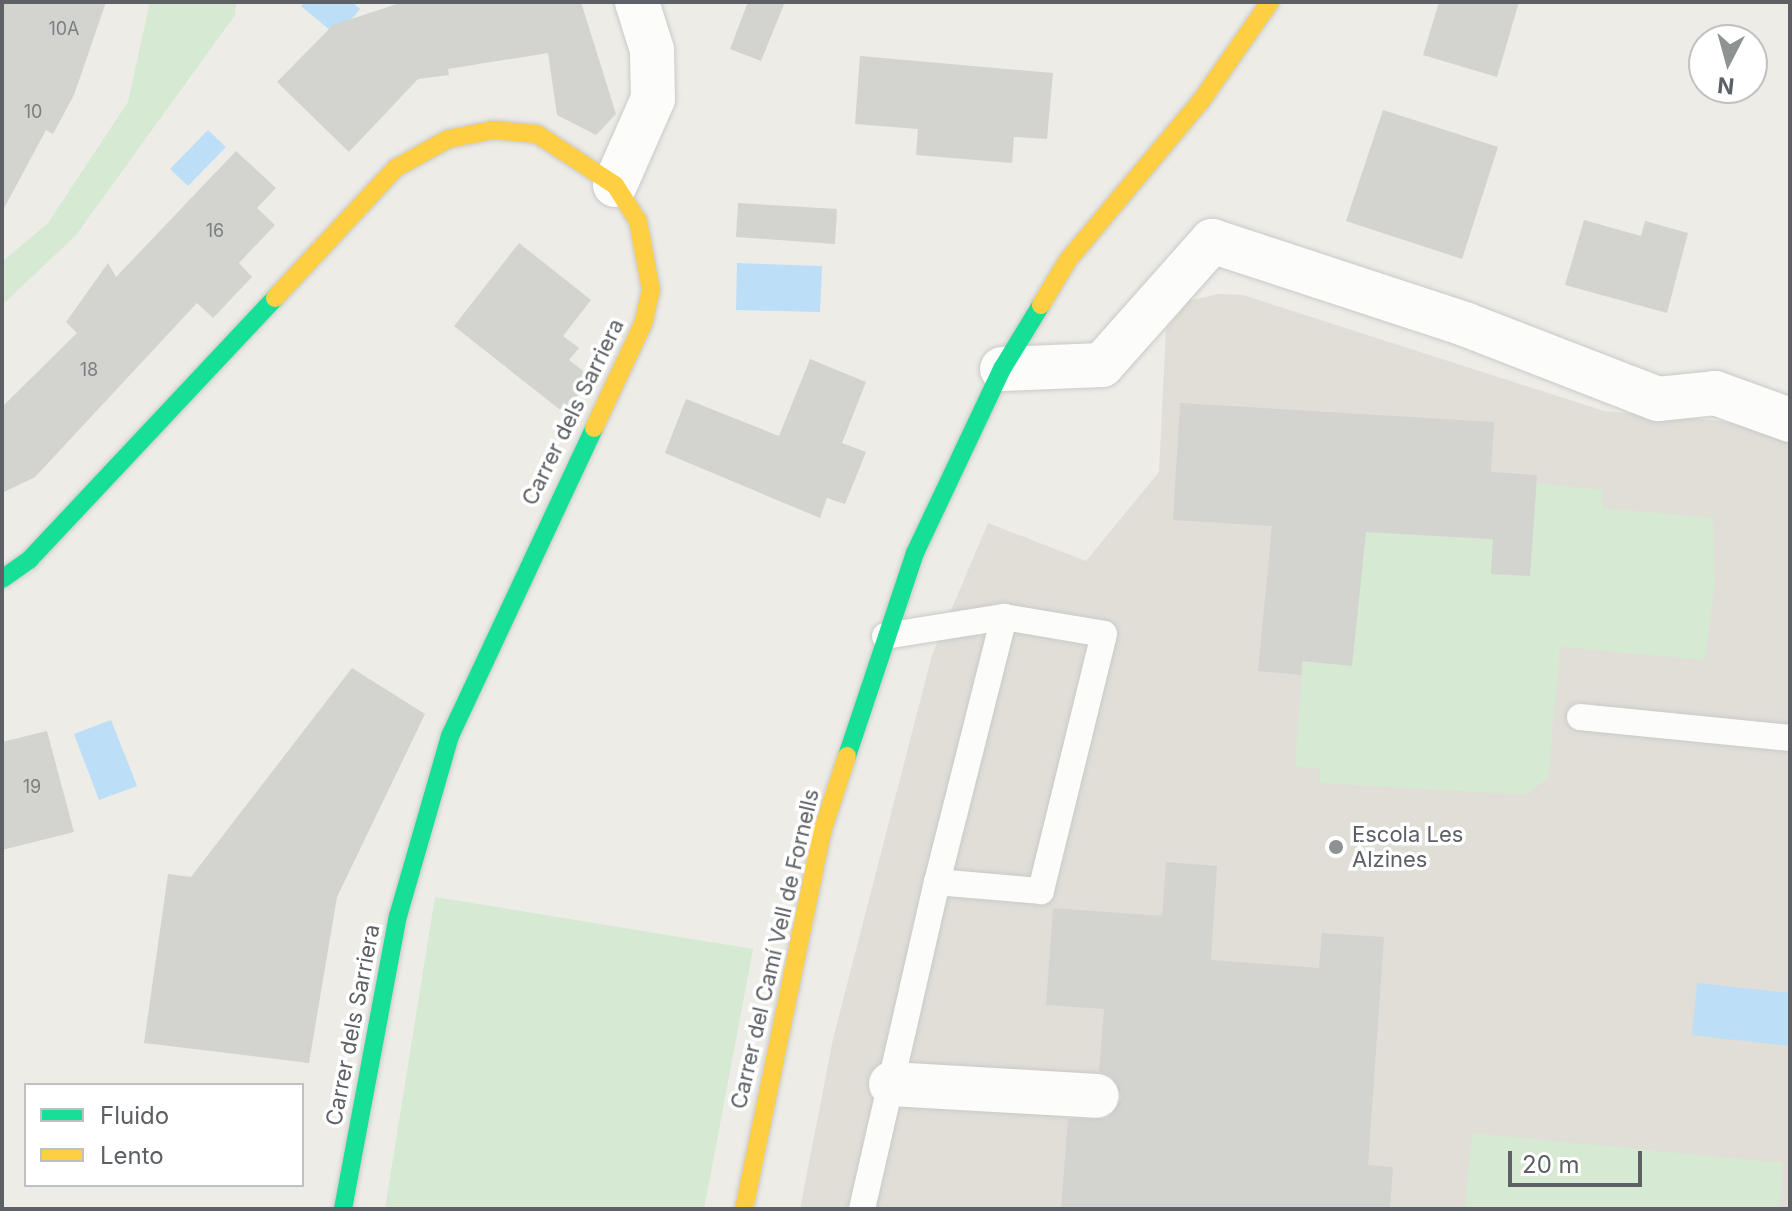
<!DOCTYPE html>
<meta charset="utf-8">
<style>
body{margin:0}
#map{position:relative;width:1792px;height:1211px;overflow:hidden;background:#edece7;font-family:Inter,sans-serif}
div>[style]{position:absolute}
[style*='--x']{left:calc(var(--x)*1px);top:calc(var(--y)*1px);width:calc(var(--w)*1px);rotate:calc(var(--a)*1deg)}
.education>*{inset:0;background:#e0ded7}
.green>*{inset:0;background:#d5e9d3}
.water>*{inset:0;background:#bcdef7}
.building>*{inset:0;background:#d3d3d0}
.roads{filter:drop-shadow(0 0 2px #c9cac9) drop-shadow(0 0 2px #c9cac9)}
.lane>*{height:26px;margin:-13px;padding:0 13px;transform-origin:13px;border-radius:13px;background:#fcfcfb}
.street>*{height:44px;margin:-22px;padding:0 22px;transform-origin:22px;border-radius:22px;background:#fcfcfb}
.fast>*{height:18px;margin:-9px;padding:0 9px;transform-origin:9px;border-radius:9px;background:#16e098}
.slow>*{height:18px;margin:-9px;padding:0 9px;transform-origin:9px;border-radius:9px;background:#ffcf43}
.dots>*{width:22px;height:22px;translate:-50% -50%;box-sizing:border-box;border:4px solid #fff;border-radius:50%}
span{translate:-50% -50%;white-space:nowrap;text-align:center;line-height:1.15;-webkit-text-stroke:7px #fff;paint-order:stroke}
.number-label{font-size:18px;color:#7c7f81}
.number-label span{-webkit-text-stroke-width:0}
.street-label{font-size:22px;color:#5d6165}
.poi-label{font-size:22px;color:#5d6165}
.left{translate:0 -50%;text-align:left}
.frame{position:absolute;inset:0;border:4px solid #5d6165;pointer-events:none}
.legend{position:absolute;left:24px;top:1083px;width:280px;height:104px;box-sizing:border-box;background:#fff;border:2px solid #bec0c1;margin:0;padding:10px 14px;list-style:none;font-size:24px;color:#5d6165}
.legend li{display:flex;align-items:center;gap:16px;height:40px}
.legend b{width:40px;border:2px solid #bec0c1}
.north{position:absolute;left:1688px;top:24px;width:80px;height:80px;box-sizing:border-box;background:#fff;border:2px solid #bec0c1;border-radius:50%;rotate:186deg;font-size:22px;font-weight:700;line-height:32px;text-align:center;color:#5d6165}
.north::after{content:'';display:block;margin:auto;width:28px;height:36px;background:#8f9292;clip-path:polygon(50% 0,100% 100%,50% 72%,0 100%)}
.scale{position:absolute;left:1508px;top:1151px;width:134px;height:36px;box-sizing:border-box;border:4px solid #5d6165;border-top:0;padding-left:10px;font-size:24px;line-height:28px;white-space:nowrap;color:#5d6165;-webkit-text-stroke:6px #fff;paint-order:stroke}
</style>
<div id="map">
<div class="education">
<div style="clip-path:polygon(1218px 294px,1243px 295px,1604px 411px,1721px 421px,1790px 433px,1790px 1209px,800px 1209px,833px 1039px,932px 655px,988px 523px,1086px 561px,1159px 472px,1166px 329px,1188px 301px)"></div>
</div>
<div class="green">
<div style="clip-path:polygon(150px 2px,236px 2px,235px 15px,76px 235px,2px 305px,2px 262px,48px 223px,128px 102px)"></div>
<div style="clip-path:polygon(1537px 483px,1603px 490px,1602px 508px,1713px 518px,1715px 583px,1705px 660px,1560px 647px,1548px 778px,1526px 795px,1319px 783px,1320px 768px,1295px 767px,1303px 661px,1352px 665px,1366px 532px,1493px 540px,1491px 574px,1529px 576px)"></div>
<div style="clip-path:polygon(435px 897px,753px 949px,704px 1209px,385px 1209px)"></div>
<div style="clip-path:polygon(1472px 1133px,1783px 1163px,1779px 1209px,1465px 1209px)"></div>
</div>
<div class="water">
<div style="clip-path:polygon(305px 2px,352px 2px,360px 9px,337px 36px,301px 6px)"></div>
<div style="clip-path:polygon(208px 130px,226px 147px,188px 186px,170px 169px)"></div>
<div style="clip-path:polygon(737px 263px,822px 266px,820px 312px,736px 310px)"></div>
<div style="clip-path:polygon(111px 720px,137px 786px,99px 800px,74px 734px)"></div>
<div style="clip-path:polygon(1697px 983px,1790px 993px,1790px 1046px,1692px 1035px)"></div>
</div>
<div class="building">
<div style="clip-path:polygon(2px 2px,106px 2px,74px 95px,53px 134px,46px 130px,2px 212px)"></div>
<div style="clip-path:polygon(403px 2px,581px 2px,616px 114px,596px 135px,557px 115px,548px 53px,448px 69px,449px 75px,418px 79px,349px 152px,277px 82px,333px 25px)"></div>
<div style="clip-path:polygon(748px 2px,785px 2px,761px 61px,730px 49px)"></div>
<div style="clip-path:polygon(1439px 2px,1519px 2px,1497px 77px,1423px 55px)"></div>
<div style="clip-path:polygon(860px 56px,1053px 73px,1047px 139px,1014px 137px,1012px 163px,916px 155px,918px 129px,855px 124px)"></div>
<div style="clip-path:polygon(1383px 110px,1498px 147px,1462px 259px,1346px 221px)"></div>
<div style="clip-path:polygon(236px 151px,276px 188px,257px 208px,275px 225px,239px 263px,252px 277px,213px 318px,197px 303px,35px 477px,2px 493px,2px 407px,77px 333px,66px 322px,108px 263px,116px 277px)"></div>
<div style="clip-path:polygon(738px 203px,837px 209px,835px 244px,736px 237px)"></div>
<div style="clip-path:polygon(1584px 220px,1641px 236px,1645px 221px,1688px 233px,1667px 313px,1565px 285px)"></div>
<div style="clip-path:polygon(519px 243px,591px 300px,563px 336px,579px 348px,569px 360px,587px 374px,568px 416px,454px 326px)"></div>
<div style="clip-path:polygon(810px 359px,866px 382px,842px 443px,866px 452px,845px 504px,827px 498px,820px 518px,665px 453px,686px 399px,779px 436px)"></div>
<div style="clip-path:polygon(1180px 403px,1494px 422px,1491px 472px,1537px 475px,1530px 576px,1491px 574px,1493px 539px,1366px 532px,1352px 666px,1302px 661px,1301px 675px,1258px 671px,1272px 526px,1173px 520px)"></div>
<div style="clip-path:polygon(352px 668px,425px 714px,337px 897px,309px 1063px,144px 1043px,168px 874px,191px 877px)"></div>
<div style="clip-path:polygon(47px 731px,74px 832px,2px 850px,2px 742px)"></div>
<div style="clip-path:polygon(1166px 862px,1217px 866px,1211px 960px,1319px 968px,1322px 933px,1384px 937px,1368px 1165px,1393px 1167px,1390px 1209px,1061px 1209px,1068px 1119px,1107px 1119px,1122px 1097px,1111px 1076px,1099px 1071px,1104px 1009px,1046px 1005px,1053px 908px,1162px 916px)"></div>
</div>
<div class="roads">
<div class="lane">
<div style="--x:885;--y:636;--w:121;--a:-9.1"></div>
<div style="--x:1004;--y:617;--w:101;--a:9.6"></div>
<div style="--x:1104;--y:634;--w:265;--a:103.8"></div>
<div style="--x:1041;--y:891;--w:104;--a:-175.1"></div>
<div style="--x:1580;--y:717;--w:211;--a:5.7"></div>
<div style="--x:862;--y:1209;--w:335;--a:-77.1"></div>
<div style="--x:937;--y:882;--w:273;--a:-75.8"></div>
</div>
<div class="street">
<div style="--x:615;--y:185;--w:94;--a:-66.2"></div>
<div style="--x:653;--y:99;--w:49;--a:-91.2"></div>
<div style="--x:652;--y:50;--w:50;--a:-107.4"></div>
<div style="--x:1002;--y:369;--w:100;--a:-2.3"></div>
<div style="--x:1102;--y:365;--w:166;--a:-48.4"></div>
<div style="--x:1212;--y:241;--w:268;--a:18.2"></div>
<div style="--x:1467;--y:325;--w:205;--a:21.2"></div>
<div style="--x:1658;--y:399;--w:57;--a:-6"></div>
<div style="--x:1715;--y:393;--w:80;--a:19.8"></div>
<div style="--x:891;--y:1084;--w:206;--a:3.3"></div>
</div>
<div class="fast">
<div style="--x:2;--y:579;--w:33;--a:-35"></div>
<div style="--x:29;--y:560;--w:359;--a:-46.8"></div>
<div style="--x:847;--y:756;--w:214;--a:-71.5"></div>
<div style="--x:915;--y:553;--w:204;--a:-64.7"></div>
<div style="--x:1002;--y:369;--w:75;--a:-58.6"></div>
<div style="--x:343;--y:1209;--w:298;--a:-79.4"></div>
<div style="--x:398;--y:916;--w:187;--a:-73.9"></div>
<div style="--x:450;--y:736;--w:340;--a:-64.9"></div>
</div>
<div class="slow">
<div style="--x:275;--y:298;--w:178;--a:-47.1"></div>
<div style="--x:396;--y:168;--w:60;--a:-29.1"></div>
<div style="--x:448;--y:139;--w:47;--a:-11.1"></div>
<div style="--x:494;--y:130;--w:43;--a:5.3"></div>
<div style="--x:537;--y:134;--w:93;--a:33.2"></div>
<div style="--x:615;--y:185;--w:43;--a:57.4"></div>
<div style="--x:638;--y:221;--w:70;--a:79.3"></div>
<div style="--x:651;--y:290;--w:35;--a:103"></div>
<div style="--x:643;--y:324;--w:115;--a:115.2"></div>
<div style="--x:1041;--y:305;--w:52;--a:-59"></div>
<div style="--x:1068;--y:260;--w:207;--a:-50.1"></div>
<div style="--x:1201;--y:101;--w:121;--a:-55.1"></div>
<div style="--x:744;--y:1209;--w:385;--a:-78.3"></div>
<div style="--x:822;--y:832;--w:80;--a:-71.8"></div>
</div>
</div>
<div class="dots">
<div style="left:1336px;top:847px;background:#8f9292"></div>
</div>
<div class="number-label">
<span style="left:64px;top:29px">10A</span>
<span style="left:33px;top:112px">10</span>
<span style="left:215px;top:231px">16</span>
<span style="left:89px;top:370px">18</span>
<span style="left:32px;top:787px">19</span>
</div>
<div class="street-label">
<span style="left:573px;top:412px;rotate:-64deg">Carrer dels Sarriera</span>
<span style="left:775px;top:949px;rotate:-77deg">Carrer del Camí Vell de Fornells</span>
<span style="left:353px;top:1025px;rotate:-79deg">Carrer dels Sarriera</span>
</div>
<div class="poi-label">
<span class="left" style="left:1352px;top:847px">Escola Les<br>Alzines</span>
</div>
<div class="frame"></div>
<ul class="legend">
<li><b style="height:10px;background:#16e098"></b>Fluido</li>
<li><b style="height:10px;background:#ffcf43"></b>Lento</li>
</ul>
<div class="north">N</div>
<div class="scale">20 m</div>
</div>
